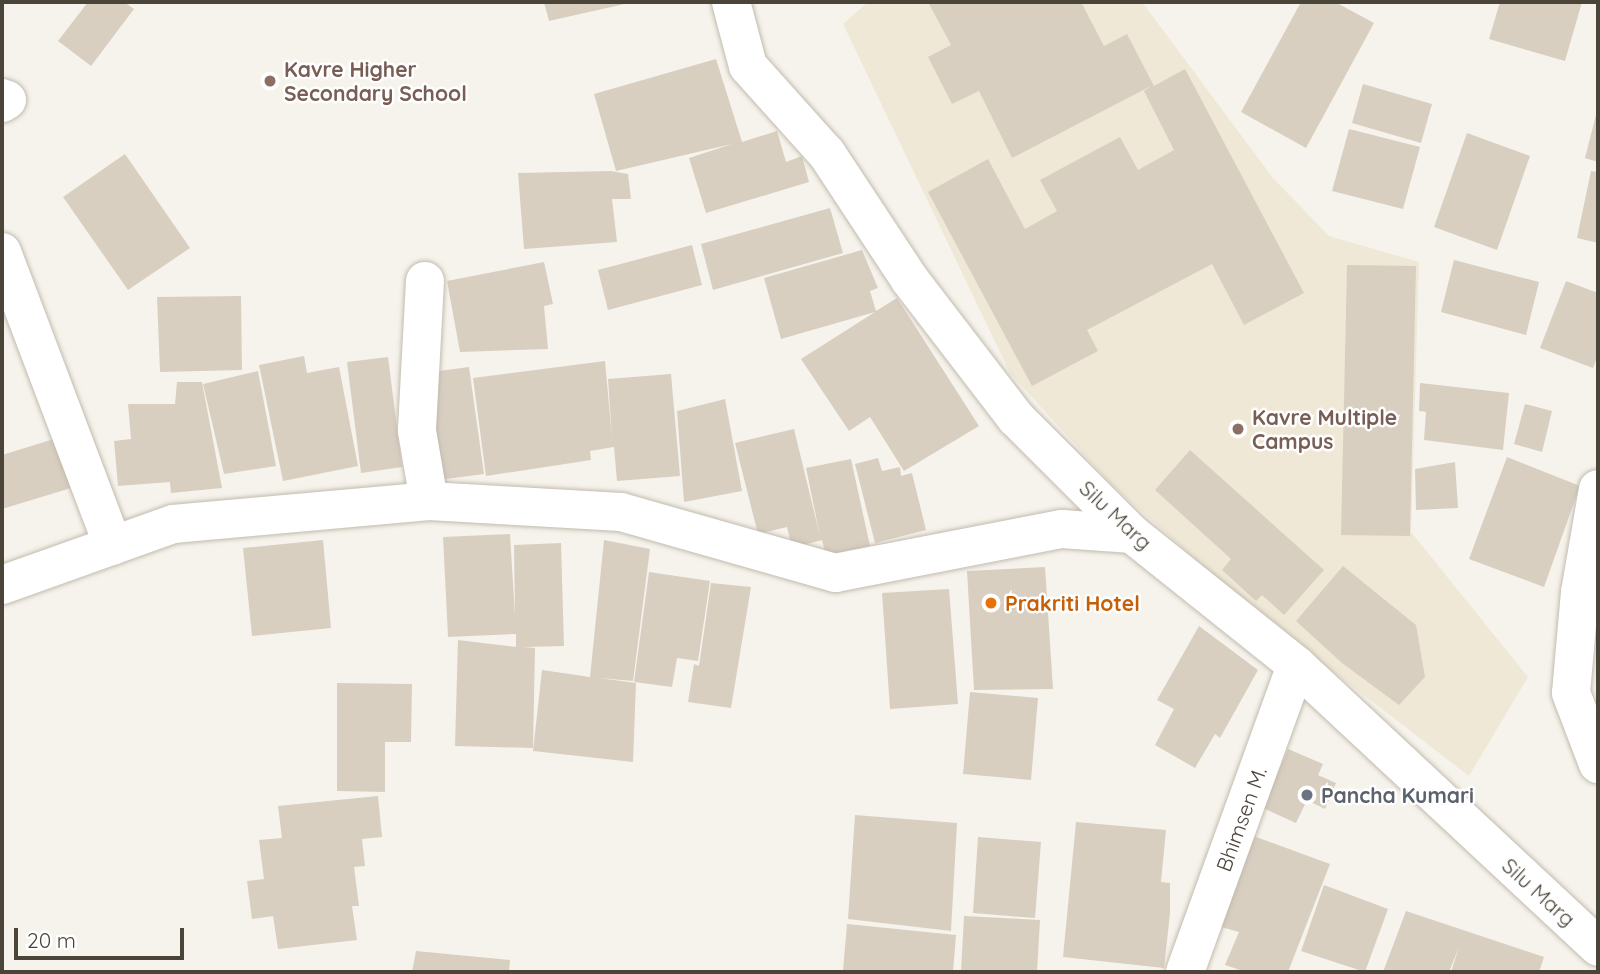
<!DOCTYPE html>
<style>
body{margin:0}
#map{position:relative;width:1600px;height:974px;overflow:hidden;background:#f6f3ec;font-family:Quicksand,sans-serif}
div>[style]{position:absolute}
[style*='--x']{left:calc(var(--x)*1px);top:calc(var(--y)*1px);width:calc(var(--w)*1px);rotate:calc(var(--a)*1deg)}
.education>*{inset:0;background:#efe8d6}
.building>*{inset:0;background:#d8cfc1}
.roads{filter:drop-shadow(0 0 2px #c2bbae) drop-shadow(0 0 2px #c2bbae)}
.street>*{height:38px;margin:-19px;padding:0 19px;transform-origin:19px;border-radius:19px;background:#fff}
.dots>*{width:19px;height:19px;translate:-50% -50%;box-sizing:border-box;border:4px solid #fff;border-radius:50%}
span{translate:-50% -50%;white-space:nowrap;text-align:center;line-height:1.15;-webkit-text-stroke:5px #fff;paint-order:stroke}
.education-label{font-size:21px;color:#785e54;font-weight:700}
.left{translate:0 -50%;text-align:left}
.street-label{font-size:21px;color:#4b4439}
.food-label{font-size:21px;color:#c56008;font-weight:700}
.worship-label{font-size:21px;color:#5b616d;font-weight:700}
.frame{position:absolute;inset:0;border:4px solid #4b4439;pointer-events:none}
.scale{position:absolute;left:14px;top:928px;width:170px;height:32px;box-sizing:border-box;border:4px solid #4b4439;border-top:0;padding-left:9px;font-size:21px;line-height:24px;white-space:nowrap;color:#4b4439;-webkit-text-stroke:5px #fff;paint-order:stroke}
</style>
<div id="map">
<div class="education">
<div style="clip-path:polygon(868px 2px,1142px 2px,1273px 178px,1329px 236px,1419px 262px,1411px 532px,1528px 677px,1469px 776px,1248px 606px,1112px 485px,1010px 373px,843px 24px)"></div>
</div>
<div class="building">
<div style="clip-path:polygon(88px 2px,124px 2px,134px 9px,91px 66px,58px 41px)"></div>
<div style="clip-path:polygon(544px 2px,629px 2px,629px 3px,549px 21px)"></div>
<div style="clip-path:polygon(928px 2px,1081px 2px,1104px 46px,1127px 34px,1154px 86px,1185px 69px,1304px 293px,1244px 325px,1212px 264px,1087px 330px,1098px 351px,1032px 386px,928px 192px,988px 159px,1025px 229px,1057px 211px,1040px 180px,1120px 137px,1138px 170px,1174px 150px,1144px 91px,1151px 86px,1012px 158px,979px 91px,952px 104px,928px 57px,951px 45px)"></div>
<div style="clip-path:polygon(1301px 2px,1335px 2px,1374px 23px,1306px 148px,1241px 112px)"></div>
<div style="clip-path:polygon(1500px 2px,1582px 2px,1565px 61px,1489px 39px)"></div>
<div style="clip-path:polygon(716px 59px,742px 142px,777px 131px,786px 162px,802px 156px,809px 182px,706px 213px,689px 158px,732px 144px,616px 171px,594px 94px)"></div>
<div style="clip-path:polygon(1363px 84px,1432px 104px,1421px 143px,1352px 123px)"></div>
<div style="clip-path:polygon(1597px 111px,1598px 111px,1598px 162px,1585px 158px)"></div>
<div style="clip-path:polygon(1349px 129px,1420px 147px,1403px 209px,1332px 191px)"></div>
<div style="clip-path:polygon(1467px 133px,1530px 156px,1497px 250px,1434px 227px)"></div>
<div style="clip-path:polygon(125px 154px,190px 248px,128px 290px,63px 197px)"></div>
<div style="clip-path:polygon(611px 171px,628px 174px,631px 199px,612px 199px,617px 242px,524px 249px,518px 173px)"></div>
<div style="clip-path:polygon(1591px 171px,1598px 172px,1598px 243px,1577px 238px)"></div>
<div style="clip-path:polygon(830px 208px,843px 253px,713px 290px,701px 244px)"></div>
<div style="clip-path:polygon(692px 245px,702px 285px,608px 310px,598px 270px)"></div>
<div style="clip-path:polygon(862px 250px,878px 288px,870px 291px,876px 311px,897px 298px,979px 426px,904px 471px,870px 417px,849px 431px,801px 359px,875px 312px,781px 339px,764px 278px)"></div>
<div style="clip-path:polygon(1454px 260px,1539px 282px,1526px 335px,1441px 312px)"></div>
<div style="clip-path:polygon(544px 262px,553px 304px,544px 306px,548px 349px,460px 352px,447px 281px)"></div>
<div style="clip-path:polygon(1347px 265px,1416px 266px,1410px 536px,1341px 535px)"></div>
<div style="clip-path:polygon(1566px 281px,1598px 293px,1598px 355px,1593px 368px,1540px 348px)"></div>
<div style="clip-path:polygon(241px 296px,242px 370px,160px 372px,157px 297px)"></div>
<div style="clip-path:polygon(304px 356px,307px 373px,339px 367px,358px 466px,283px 481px,259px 365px)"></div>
<div style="clip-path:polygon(388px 357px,402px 467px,361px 473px,347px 362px)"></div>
<div style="clip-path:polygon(605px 361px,612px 438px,608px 379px,671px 374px,680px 476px,617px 481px,614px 447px,590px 451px,591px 460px,486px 476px,473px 378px)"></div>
<div style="clip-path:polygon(469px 367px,484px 474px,438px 480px,424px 373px)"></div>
<div style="clip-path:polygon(258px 371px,276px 466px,224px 474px,203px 384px)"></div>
<div style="clip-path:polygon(177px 382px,202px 382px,222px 488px,171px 493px,170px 482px,118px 486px,114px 441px,131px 439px,128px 404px,175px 404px)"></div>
<div style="clip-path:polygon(1420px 383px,1509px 393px,1503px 450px,1424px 440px,1426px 412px,1419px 411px)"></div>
<div style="clip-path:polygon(725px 399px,742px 491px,684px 502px,677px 411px)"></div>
<div style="clip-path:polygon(1525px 404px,1552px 411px,1542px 452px,1514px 444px)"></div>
<div style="clip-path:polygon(794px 429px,820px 536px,806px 468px,851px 459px,870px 546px,826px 555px,822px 540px,792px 548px,787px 527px,758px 534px,735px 443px)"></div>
<div style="clip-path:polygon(67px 435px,81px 485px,2px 509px,2px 455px)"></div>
<div style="clip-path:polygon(1190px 450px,1324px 570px,1284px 615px,1262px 595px,1256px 601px,1222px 570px,1231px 559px,1155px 490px)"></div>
<div style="clip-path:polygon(1507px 457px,1580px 486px,1544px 587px,1469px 559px)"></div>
<div style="clip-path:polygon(878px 458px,882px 471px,900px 467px,901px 476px,912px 473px,926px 530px,875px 543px,855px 464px)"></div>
<div style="clip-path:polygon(1455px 462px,1458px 508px,1416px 510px,1415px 469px)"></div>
<div style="clip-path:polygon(510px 534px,515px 616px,514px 545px,561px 543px,564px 646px,524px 647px,535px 648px,533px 748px,455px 746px,458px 640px,516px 647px,516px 634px,448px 637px,443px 537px)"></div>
<div style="clip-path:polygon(323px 540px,331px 628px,252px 636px,243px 548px)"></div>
<div style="clip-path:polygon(604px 540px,650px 549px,633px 681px,599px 678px,636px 683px,633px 762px,533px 751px,542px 670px,590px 677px)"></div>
<div style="clip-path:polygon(1343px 566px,1416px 625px,1425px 677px,1399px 705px,1342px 663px,1296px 621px)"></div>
<div style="clip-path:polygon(1045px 567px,1053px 689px,974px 690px,967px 571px)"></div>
<div style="clip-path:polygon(649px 572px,710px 581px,698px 661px,677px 658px,672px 687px,634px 682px)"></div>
<div style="clip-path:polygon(711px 583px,751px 587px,731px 708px,688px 702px,694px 664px,699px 666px)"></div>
<div style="clip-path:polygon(949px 589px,958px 704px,890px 709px,882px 593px)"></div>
<div style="clip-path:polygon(1199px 626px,1258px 670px,1220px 738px,1215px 734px,1195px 768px,1155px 745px,1174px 709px,1157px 700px)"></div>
<div style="clip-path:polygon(337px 683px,412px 684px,411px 742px,385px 742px,385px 792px,337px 791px)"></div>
<div style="clip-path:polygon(970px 692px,1038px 698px,1031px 780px,963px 774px)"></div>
<div style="clip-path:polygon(1288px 749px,1323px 764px,1318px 775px,1336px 783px,1325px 809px,1307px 800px,1296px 823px,1263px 808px)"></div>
<div style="clip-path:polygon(378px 796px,382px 837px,362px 839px,365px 866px,354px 867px,359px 906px,352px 906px,357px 940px,278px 949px,273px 916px,252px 919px,247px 881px,264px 879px,259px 840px,282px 838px,278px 806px)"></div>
<div style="clip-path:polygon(855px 815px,957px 823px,951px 931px,848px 919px)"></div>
<div style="clip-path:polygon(1076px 822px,1166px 830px,1161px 882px,1170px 883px,1170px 913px,1164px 968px,1063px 957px)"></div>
<div style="clip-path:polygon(1245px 833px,1330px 864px,1288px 972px,1246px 972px,1225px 965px,1239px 932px,1211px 924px)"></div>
<div style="clip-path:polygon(978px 837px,1041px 842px,1035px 918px,973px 913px)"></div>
<div style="clip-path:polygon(1324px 885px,1388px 909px,1365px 972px,1301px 951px)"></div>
<div style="clip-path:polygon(1406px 911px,1544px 957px,1539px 972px,1451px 972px,1459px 947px,1449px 972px,1383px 972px)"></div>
<div style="clip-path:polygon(964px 916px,1040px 920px,1037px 972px,961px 971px)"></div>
<div style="clip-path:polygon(847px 924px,956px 935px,953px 972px,843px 970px)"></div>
<div style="clip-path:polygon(416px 951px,510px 960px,509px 972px,412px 972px)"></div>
</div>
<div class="roads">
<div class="street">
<div style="--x:731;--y:2;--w:66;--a:75.1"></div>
<div style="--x:748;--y:66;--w:118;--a:48.1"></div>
<div style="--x:827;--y:154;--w:151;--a:56.6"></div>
<div style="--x:910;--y:280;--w:174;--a:52.5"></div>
<div style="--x:1016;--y:418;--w:164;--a:45"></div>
<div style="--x:1132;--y:534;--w:210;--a:38.6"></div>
<div style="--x:1296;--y:665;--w:413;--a:43"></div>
<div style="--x:2;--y:98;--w:5;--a:22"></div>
<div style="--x:7;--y:100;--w:6;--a:149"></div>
<div style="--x:2;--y:252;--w:314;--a:69.3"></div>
<div style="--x:425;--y:281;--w:150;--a:93.1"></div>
<div style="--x:417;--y:431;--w:71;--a:80.3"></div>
<div style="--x:1598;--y:489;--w:105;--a:99.9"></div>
<div style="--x:1580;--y:592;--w:101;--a:95.1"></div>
<div style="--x:1571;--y:693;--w:76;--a:69.2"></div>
<div style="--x:2;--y:585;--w:182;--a:-19.6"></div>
<div style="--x:173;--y:524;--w:257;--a:-5.1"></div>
<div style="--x:429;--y:501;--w:192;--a:3.3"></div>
<div style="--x:621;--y:512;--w:223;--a:15.9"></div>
<div style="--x:835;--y:573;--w:231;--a:-11"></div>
<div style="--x:1062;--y:529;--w:70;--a:4.1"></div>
<div style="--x:1185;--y:972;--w:326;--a:-70.1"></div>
</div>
</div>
<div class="dots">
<div style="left:270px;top:81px;background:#8d6e63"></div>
<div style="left:1238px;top:429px;background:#8d6e63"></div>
<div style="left:991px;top:603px;background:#e8710a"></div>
<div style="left:1307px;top:795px;background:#6b7280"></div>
</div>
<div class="education-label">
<span class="left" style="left:284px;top:81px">Kavre Higher<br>Secondary School</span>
<span class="left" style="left:1252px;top:429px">Kavre Multiple<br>Campus</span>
</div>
<div class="street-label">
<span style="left:1116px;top:515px;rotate:43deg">Silu Marg</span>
<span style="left:1241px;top:819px;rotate:-70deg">Bhimsen M.</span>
<span style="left:1539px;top:892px;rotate:42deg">Silu Marg</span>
</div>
<div class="food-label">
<span class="left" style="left:1005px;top:603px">Prakriti Hotel</span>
</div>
<div class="worship-label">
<span class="left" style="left:1321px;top:795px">Pancha Kumari</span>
</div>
<div class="frame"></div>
<div class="scale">20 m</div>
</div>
